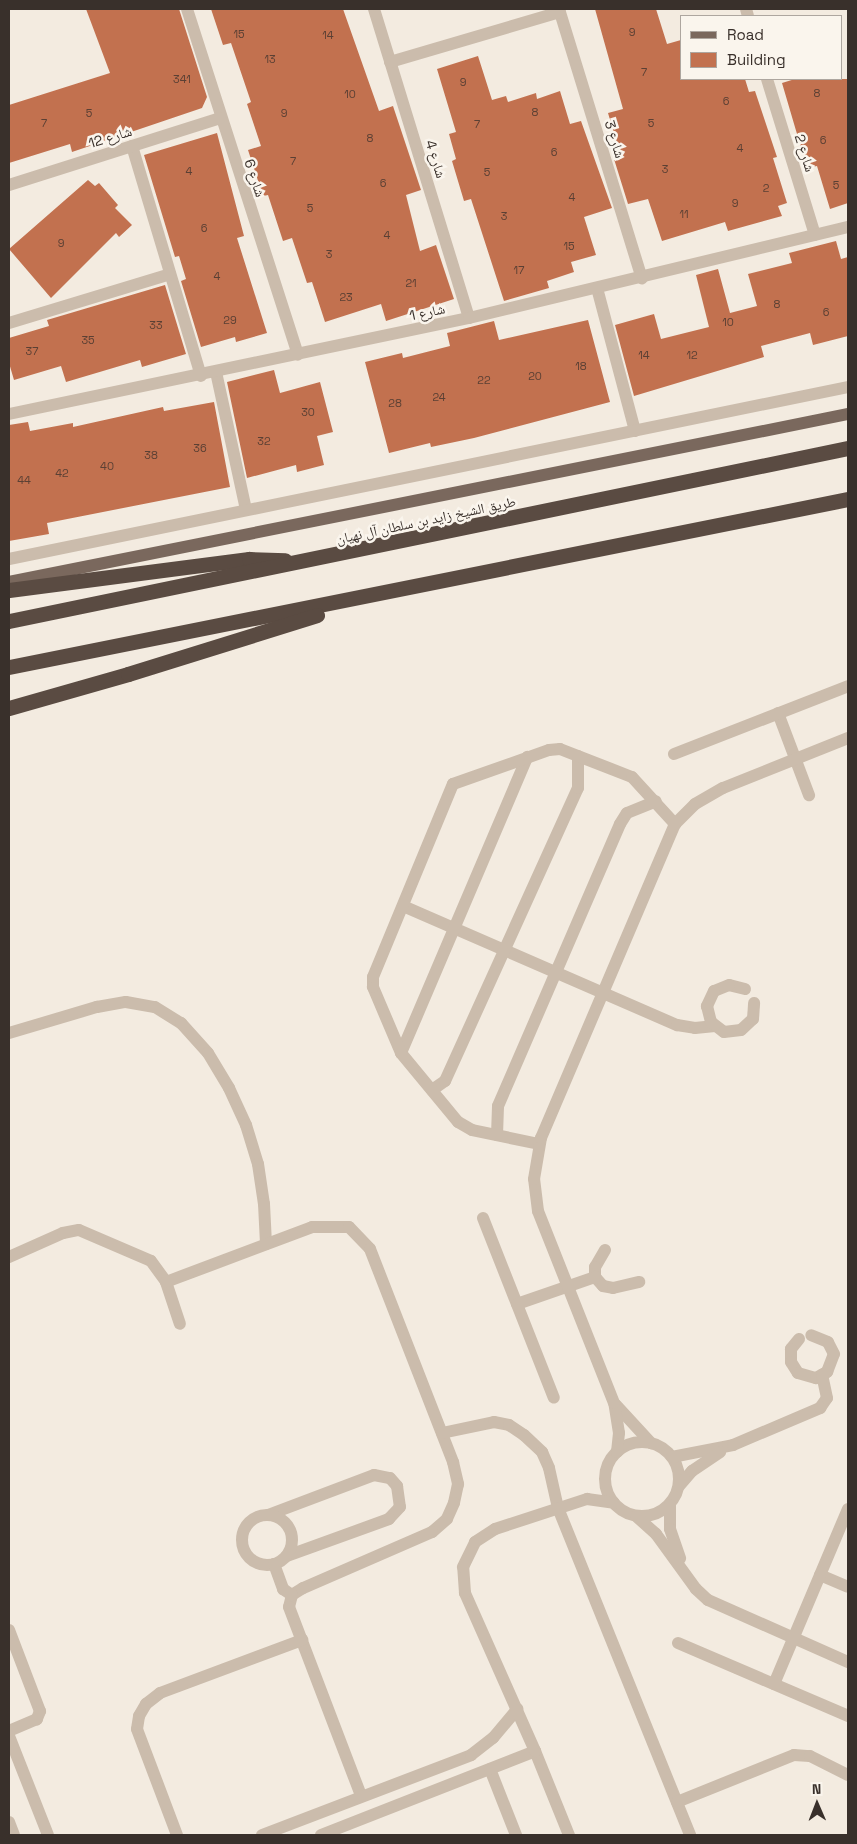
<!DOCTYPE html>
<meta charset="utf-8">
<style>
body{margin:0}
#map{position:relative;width:857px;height:1844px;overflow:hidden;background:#f3ebe0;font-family:"Space Grotesk","Noto Naskh Arabic",sans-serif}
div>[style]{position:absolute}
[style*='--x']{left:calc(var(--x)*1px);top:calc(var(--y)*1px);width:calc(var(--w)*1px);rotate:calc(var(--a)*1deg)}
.building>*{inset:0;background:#c2714f}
.minor>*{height:12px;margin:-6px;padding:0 6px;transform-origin:6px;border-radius:6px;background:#cbbcac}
.minor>.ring{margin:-6px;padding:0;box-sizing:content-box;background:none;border:12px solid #cbbcac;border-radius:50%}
.major>*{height:12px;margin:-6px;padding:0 6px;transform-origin:6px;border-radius:6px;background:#7a685d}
.highway>*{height:15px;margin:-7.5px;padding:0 7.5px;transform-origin:7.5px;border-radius:7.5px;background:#5a4b42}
span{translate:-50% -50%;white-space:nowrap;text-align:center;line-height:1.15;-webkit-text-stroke:5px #faf5ed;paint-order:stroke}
.number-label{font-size:11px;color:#5b4034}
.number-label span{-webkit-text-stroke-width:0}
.street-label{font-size:14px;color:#39302b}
.frame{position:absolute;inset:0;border:10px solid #39302b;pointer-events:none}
.legend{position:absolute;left:680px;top:15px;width:162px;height:65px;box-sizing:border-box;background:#faf5ed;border:1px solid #ada69f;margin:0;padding:6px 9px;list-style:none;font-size:15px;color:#39302b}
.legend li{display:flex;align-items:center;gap:10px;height:25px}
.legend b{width:25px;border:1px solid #ada69f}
.north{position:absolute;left:792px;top:1779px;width:50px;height:50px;-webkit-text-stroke:4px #faf5ed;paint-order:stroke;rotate:359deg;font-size:14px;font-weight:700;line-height:20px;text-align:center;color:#39302b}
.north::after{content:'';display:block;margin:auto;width:18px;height:22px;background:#39302b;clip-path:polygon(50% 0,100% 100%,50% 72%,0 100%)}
</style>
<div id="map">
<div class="building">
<div style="clip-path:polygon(86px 9px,179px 9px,207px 97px,202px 108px,72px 152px,70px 144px,9px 163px,9px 105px,110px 73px)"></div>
<div style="clip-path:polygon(211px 9px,343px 9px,379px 111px,393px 106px,421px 190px,406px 195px,420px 251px,436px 245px,454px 299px,386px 321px,381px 304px,325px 322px,312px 282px,307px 283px,292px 238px,283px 241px,268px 195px,263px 196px,248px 150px,261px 146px,247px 104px,251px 102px,231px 43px,223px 45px)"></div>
<div style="clip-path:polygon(595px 9px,656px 9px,667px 44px,681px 40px,681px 79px,745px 79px,749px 92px,755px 91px,777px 157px,773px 158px,787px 203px,778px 206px,782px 216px,728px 231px,725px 222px,662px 241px,648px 199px,628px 204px,614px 159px,621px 157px,608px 113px,623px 109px)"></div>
<div style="clip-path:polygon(478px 56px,492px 100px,506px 96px,508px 102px,536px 93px,537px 99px,560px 91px,570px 124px,581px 121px,612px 208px,584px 217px,596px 255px,571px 262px,574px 272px,547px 281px,549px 288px,504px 301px,471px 199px,464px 201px,452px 161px,456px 159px,449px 134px,456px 132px,437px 69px)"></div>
<div style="clip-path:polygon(795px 79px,848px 79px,848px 203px,830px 209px,817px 166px,807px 168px,782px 83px)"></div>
<div style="clip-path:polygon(217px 133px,244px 236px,237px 238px,267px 333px,236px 342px,235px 337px,201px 347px,181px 281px,186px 279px,179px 256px,175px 257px,144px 155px)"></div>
<div style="clip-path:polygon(88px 180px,95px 186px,99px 183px,118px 205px,115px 208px,132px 225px,119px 237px,116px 233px,51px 298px,9px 249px)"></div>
<div style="clip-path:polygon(836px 241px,841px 259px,848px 257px,848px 336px,813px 345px,810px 333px,761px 346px,764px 357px,634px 396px,615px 325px,654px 314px,661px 339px,709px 327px,696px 275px,718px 269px,730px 313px,757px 306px,748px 274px,792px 263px,789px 253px)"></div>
<div style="clip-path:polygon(165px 285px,186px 354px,142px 367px,140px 360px,66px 382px,61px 366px,14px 380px,9px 363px,9px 338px,49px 326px,47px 320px)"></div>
<div style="clip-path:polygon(588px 320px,610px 402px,474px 438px,431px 447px,430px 443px,389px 453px,365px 362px,402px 353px,403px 358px,450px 346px,447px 333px,494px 321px,499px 340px)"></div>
<div style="clip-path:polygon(274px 370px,280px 393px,320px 382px,333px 432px,317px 436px,324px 465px,297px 472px,296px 465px,247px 478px,227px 382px)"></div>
<div style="clip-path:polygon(214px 402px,230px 487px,47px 523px,49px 534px,9px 541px,9px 425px,28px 422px,30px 431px,73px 423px,73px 427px,163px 407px,164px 411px)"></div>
</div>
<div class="minor">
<div style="--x:187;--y:9;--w:363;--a:72.2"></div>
<div style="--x:374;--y:9;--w:323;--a:72.9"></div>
<div style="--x:559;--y:9;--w:282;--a:72.9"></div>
<div style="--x:746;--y:9;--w:7;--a:74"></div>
<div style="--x:390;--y:62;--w:177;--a:-16.4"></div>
<div style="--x:767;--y:79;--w:163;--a:72.9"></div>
<div style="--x:132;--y:146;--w:240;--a:73.3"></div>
<div style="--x:9;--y:185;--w:221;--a:-17.6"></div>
<div style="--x:597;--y:288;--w:148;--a:75.1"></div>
<div style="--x:9;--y:323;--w:168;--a:-16.9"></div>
<div style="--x:216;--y:372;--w:141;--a:77.7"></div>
<div style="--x:9;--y:414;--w:470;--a:-11.8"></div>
<div style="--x:469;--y:318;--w:390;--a:-13.5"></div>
<div style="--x:9;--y:559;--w:856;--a:-11.59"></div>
<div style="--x:778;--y:713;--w:88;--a:69.3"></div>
<div style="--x:674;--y:754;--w:187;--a:-21.3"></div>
<div style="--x:403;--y:906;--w:299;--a:23.5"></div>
<div style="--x:677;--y:1025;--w:18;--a:9"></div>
<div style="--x:695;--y:1028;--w:20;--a:-6"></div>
<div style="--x:745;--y:989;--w:16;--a:-166"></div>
<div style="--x:729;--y:985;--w:16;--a:158"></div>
<div style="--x:714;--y:991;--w:17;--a:115"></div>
<div style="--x:707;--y:1006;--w:16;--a:76"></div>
<div style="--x:711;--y:1022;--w:16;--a:38"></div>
<div style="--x:724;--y:1032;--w:17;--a:-7"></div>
<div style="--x:741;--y:1030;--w:16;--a:-43"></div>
<div style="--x:753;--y:1019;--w:16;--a:-86"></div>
<div style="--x:9;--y:1033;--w:92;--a:-16.5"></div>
<div style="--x:97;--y:1007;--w:29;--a:-10"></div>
<div style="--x:126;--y:1002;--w:29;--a:10"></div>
<div style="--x:155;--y:1007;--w:31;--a:32"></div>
<div style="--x:181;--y:1023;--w:40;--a:48"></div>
<div style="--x:208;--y:1053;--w:41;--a:59"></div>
<div style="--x:229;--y:1088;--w:41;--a:65.3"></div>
<div style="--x:246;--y:1125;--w:41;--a:72.9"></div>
<div style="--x:258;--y:1164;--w:40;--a:81.5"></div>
<div style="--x:264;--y:1204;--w:40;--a:87.1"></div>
<div style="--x:401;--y:1053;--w:322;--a:-66.9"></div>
<div style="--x:432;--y:1090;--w:16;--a:-35"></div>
<div style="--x:445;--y:1081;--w:322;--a:-65.6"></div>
<div style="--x:578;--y:788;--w:32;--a:-90"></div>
<div style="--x:497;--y:1135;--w:29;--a:-88"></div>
<div style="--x:498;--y:1106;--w:307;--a:-66.6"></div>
<div style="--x:620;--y:824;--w:13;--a:-58"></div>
<div style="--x:627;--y:813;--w:31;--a:-22"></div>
<div style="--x:539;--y:1144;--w:68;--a:-168.2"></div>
<div style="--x:472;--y:1130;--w:16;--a:-150"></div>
<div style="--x:458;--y:1122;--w:89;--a:-129.6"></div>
<div style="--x:401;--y:1053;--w:72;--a:-113"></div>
<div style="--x:373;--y:987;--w:10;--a:-90"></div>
<div style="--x:373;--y:977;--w:209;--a:-67.5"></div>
<div style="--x:453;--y:784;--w:102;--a:-19.5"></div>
<div style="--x:549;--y:750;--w:11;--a:-5"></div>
<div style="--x:560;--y:749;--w:77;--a:21.3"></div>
<div style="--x:632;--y:777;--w:64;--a:47.5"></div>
<div style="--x:483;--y:1218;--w:193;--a:68.5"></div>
<div style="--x:605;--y:1250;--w:20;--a:120"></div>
<div style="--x:595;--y:1267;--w:10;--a:90"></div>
<div style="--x:595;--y:1277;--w:12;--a:48"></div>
<div style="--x:603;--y:1286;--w:10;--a:11"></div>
<div style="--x:613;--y:1288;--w:27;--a:-13"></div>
<div style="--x:9;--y:1257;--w:59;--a:-24"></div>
<div style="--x:63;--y:1233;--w:16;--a:-11"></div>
<div style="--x:79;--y:1230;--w:78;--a:23.3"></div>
<div style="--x:151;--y:1261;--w:26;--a:54"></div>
<div style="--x:166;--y:1282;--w:44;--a:71.6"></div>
<div style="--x:166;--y:1282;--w:156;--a:-20.6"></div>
<div style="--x:312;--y:1227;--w:37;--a:0"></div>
<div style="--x:349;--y:1227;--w:30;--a:46"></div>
<div style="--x:370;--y:1249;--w:229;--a:68.7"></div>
<div style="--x:453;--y:1462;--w:23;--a:77"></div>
<div style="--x:458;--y:1484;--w:19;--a:102"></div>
<div style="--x:454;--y:1503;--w:17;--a:114"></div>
<div style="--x:447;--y:1519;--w:20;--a:139"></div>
<div style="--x:432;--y:1532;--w:141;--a:156.5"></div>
<div style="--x:303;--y:1588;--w:13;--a:148"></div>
<div style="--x:292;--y:1595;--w:12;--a:104"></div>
<div style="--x:289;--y:1607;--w:202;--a:69.1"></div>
<div style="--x:517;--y:1304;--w:83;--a:-19.1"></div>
<div style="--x:799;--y:1339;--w:13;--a:129"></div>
<div style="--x:791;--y:1349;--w:13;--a:90"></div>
<div style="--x:791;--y:1362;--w:13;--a:58"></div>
<div style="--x:798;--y:1373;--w:19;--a:16"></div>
<div style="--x:816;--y:1378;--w:13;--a:-29"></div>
<div style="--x:827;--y:1372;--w:19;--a:-69"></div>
<div style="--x:834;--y:1354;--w:13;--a:-117"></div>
<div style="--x:828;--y:1342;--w:18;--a:-158"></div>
<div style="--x:616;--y:1405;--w:52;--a:47.4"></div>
<div style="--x:442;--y:1433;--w:53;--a:-11.9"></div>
<div style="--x:494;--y:1422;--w:15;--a:11"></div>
<div style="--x:509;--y:1425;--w:18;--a:34"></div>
<div style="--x:524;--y:1435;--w:25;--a:43"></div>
<div style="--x:542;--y:1452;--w:17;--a:66"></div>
<div style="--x:549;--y:1468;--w:41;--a:77.3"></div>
<div style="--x:558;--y:1508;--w:353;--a:68"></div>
<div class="ring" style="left:605px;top:1442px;width:62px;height:62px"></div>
<div style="--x:617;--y:1452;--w:19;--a:-84"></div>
<div style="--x:619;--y:1433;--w:30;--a:-99"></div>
<div style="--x:614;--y:1403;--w:206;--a:-111.6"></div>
<div style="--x:538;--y:1211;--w:32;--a:-97"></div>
<div style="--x:534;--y:1179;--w:42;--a:-80.3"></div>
<div style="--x:541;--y:1138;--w:341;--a:-66.9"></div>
<div style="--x:675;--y:824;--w:28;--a:-45"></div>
<div style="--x:695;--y:804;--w:32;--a:-30"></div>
<div style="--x:723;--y:788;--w:135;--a:-21.8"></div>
<div style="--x:672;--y:1457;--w:62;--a:-11.1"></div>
<div style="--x:733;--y:1445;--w:95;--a:-23"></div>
<div style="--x:820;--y:1408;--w:12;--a:-55"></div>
<div style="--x:827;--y:1398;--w:24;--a:-102"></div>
<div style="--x:679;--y:1486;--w:20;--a:-49"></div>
<div style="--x:692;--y:1471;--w:34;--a:-34"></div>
<div style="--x:670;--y:1505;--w:24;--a:90"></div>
<div style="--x:670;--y:1529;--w:31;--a:71"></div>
<div style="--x:268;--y:1515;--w:113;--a:-20.7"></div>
<div style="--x:374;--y:1475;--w:16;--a:11"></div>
<div style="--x:390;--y:1478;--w:11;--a:49"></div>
<div style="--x:397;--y:1486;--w:21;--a:82"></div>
<div style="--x:400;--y:1507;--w:16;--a:133"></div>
<div style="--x:389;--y:1519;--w:109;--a:160.1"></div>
<div class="ring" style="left:242px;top:1515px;width:38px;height:38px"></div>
<div style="--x:636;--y:1516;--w:27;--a:42"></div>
<div style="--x:656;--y:1534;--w:68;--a:54"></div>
<div style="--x:696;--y:1589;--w:16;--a:43"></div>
<div style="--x:708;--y:1600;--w:153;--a:23.9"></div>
<div style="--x:274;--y:1564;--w:27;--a:70"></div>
<div style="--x:283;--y:1589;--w:11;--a:34"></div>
<div style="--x:820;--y:1575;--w:30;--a:23"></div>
<div style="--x:9;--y:1630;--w:87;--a:69.1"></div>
<div style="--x:40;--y:1711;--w:9;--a:111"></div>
<div style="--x:37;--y:1719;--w:30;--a:157"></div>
<div style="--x:678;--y:1643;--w:185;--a:23.2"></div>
<div style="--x:774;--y:1684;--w:190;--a:-67.1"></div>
<div style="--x:9;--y:1736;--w:106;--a:68.5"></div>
<div style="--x:535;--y:1751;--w:91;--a:68"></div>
<div style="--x:490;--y:1769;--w:71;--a:68.5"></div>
<div style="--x:677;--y:1802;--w:126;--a:-21.9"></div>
<div style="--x:794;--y:1755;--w:16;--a:4"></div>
<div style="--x:810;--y:1756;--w:42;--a:26.6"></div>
<div style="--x:9;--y:1822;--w:14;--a:69"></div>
<div style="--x:177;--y:1835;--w:113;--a:-110.7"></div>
<div style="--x:137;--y:1729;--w:13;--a:-81"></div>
<div style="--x:139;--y:1716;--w:14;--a:-60"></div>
<div style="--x:146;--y:1704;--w:18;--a:-38"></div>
<div style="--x:160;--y:1693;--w:152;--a:-20.5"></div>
<div style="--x:262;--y:1835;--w:224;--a:-20.9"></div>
<div style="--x:471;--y:1755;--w:28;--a:-38"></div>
<div style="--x:493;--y:1738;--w:38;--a:-50"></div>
<div style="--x:321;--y:1835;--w:230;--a:-21.4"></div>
<div style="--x:535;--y:1751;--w:173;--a:-113.9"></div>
<div style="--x:465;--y:1593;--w:26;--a:-94"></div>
<div style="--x:463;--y:1567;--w:28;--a:-64"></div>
<div style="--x:475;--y:1542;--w:24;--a:-33"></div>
<div style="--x:495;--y:1529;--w:97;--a:-18.1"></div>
<div style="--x:587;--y:1499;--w:27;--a:8"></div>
</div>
<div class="major">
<div style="--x:9;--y:582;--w:856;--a:-11.32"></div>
</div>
<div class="highway">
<div style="--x:9;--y:590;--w:242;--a:-7.4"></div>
<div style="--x:249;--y:559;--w:36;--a:2"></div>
<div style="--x:9;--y:621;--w:857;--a:-11.65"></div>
<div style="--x:9;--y:667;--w:856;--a:-11.32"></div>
<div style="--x:9;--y:708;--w:124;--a:-15.9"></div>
<div style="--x:128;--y:674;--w:198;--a:-17.3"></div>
</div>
<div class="number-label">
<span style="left:632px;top:32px">9</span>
<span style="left:239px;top:34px">15</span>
<span style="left:328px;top:35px">14</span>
<span style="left:270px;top:59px">13</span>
<span style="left:644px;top:72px">7</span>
<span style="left:182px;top:79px">341</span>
<span style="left:463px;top:82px">9</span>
<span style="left:817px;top:93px">8</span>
<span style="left:350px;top:94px">10</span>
<span style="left:726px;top:101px">6</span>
<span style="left:535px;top:112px">8</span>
<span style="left:89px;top:113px">5</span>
<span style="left:284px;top:113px">9</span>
<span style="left:44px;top:123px">7</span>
<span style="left:651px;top:123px">5</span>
<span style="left:477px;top:124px">7</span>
<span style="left:370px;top:138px">8</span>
<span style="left:823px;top:140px">6</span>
<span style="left:740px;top:148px">4</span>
<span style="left:554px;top:152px">6</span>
<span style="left:293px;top:161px">7</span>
<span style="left:665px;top:169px">3</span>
<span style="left:189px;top:171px">4</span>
<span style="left:487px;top:172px">5</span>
<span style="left:383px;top:183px">6</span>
<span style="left:836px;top:185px">5</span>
<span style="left:766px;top:188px">2</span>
<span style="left:572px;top:197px">4</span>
<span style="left:735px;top:203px">9</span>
<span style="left:310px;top:208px">5</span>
<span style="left:684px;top:214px">11</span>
<span style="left:504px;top:216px">3</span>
<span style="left:204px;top:228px">6</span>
<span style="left:387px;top:235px">4</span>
<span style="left:61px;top:243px">9</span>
<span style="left:569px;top:246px">15</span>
<span style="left:329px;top:254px">3</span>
<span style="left:519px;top:270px">17</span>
<span style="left:217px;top:276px">4</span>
<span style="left:411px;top:283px">21</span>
<span style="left:346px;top:297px">23</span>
<span style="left:777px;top:304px">8</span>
<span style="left:826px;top:312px">6</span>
<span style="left:230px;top:320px">29</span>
<span style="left:728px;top:322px">10</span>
<span style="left:156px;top:325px">33</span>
<span style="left:88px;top:340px">35</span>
<span style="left:32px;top:351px">37</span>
<span style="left:644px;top:355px">14</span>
<span style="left:692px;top:355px">12</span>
<span style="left:581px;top:366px">18</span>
<span style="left:535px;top:376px">20</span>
<span style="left:484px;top:380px">22</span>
<span style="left:439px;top:397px">24</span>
<span style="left:395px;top:403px">28</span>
<span style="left:308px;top:412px">30</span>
<span style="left:264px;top:441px">32</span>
<span style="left:200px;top:448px">36</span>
<span style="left:151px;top:455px">38</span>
<span style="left:107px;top:466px">40</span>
<span style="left:62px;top:473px">42</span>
<span style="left:24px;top:480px">44</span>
</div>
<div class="street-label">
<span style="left:110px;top:137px;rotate:-17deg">شارع 12</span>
<span style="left:615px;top:139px;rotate:73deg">شارع 3</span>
<span style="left:805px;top:153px;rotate:73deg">شارع 2</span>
<span style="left:436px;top:159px;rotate:73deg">شارع 4</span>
<span style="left:255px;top:178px;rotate:72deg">شارع 6</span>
<span style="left:427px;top:312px;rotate:-12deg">شارع 1</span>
<span style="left:426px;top:520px;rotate:-12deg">طريق الشيخ زايد بن سلطان آل نهيان</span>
</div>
<div class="frame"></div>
<ul class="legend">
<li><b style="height:6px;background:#7a685d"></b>Road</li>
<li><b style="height:14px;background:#c2714f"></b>Building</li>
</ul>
<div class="north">N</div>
</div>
